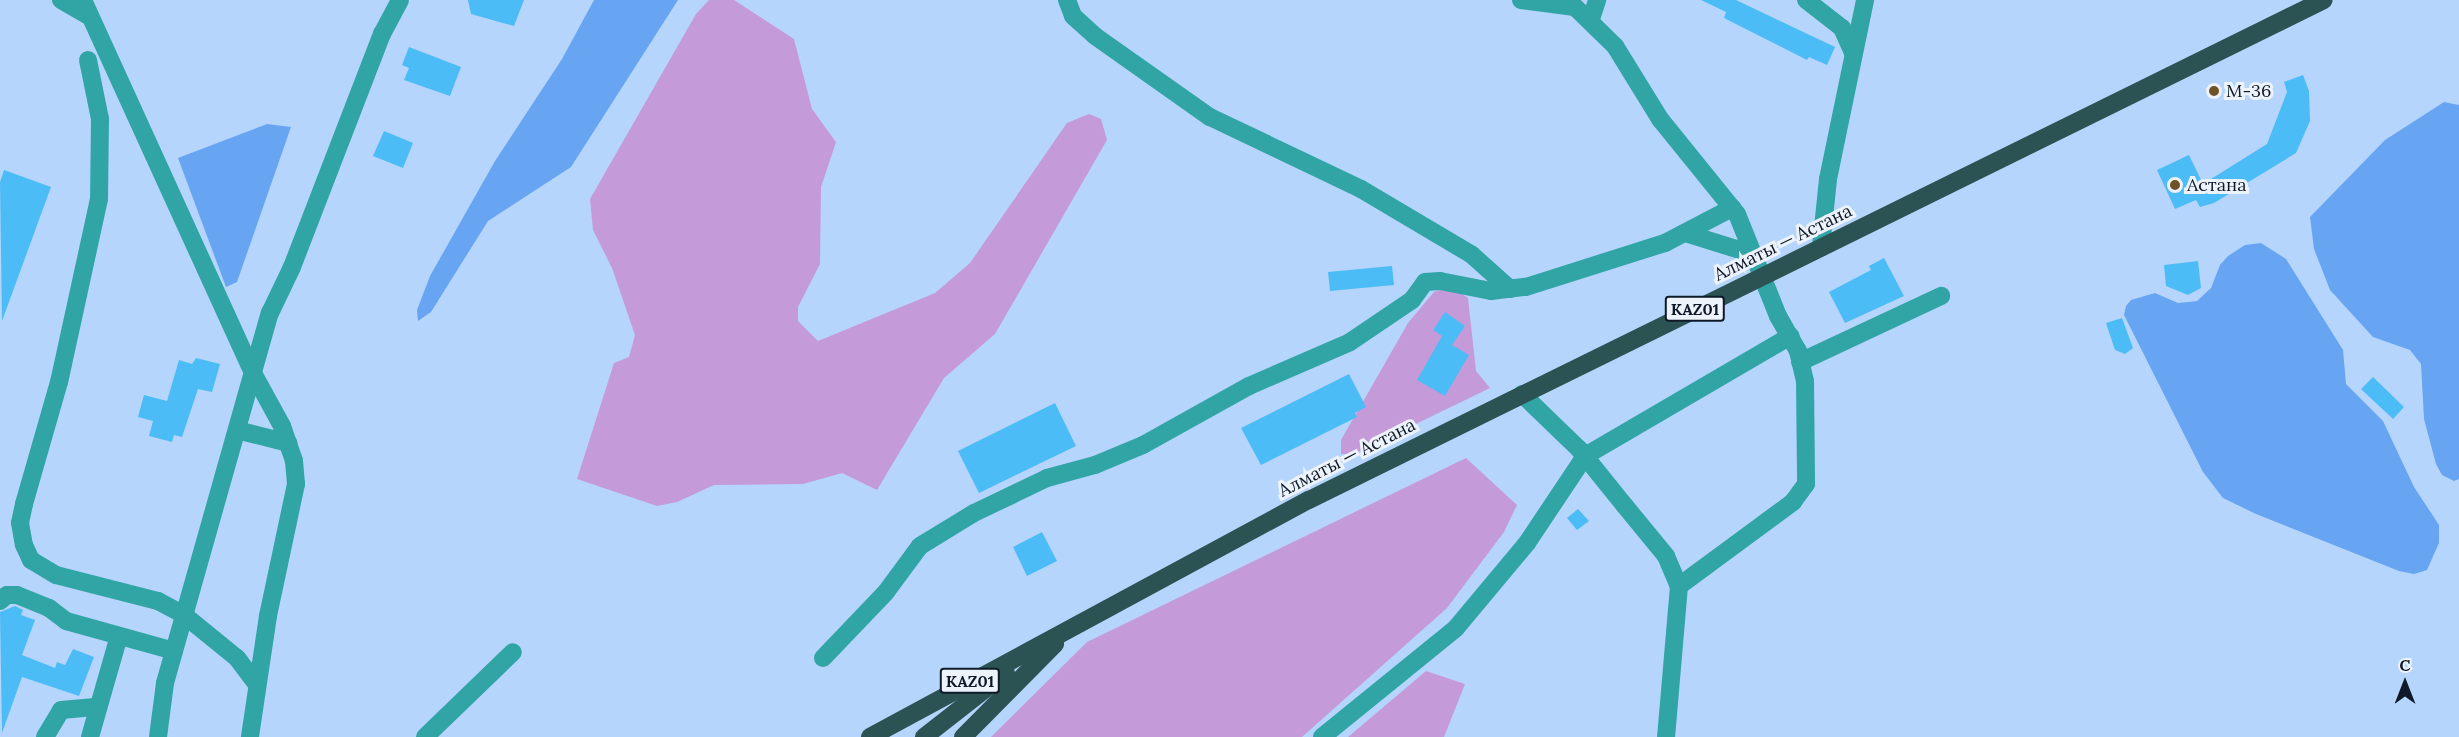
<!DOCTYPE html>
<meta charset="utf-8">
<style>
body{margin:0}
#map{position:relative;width:2459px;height:737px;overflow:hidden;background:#b6d5fc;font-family:Lora,serif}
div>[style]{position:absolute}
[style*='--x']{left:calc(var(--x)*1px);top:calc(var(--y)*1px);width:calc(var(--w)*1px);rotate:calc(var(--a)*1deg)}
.green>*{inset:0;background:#c59ad9}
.water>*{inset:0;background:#67a5f2}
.building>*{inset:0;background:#4cbcf6}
.minor>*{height:18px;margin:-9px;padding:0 9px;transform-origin:9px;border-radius:9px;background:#31a5a5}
.highway>*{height:18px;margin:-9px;padding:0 9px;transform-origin:9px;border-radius:9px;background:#2c5353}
.dots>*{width:16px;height:16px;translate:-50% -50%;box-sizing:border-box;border:3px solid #edf3fb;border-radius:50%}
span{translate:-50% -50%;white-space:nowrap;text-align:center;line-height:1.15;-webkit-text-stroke:6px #edf3fb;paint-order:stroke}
.shield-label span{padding:2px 4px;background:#edf3fb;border:2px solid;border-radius:4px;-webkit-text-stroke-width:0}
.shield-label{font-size:16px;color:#0f1a28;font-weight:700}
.poi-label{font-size:18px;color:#0f1a28}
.left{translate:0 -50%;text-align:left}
.street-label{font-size:18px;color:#0f1a28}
.north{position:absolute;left:2375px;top:653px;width:60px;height:60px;-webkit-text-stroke:4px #edf3fb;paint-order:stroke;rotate:0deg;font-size:16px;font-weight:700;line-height:24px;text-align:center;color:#0f1a28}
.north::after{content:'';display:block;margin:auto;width:21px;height:27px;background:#0f1a28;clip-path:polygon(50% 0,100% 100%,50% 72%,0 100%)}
</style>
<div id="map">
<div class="green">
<div style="clip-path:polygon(709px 0,734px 0,794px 39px,812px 109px,836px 142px,821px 187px,820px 264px,798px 307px,798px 321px,818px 341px,935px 293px,970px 263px,1067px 123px,1089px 114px,1101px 119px,1107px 140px,995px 334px,944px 378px,877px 490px,842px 473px,803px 484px,714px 485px,677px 502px,657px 506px,577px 479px,614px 363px,629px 357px,635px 335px,612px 268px,593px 230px,590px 199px,696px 14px)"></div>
<div style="clip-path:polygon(1450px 286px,1468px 298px,1476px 371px,1490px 388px,1354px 454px,1341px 454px,1341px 440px,1408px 323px,1434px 292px)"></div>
<div style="clip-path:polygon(1466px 458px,1517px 505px,1504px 532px,1447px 608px,1302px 737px,991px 737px,1087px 642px)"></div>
<div style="clip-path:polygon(1426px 671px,1465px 684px,1444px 737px,1348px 737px)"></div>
</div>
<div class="water">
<div style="clip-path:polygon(594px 0,678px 0,571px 167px,488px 221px,431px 312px,418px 321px,417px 310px,430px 276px,495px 161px,562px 59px)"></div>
<div style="clip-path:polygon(2444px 102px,2459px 105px,2459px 479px,2454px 481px,2442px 475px,2436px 464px,2424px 419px,2421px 364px,2410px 350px,2373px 337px,2330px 290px,2314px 249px,2310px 217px,2385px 140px)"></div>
<div style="clip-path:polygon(267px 124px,291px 127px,237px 282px,226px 287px,178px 158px)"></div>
<div style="clip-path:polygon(2261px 243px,2286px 259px,2343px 350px,2346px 384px,2383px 421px,2414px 487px,2439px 525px,2439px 543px,2427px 570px,2414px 574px,2399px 571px,2256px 514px,2223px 498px,2203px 472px,2124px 315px,2126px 306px,2131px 300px,2155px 293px,2178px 303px,2197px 301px,2211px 288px,2220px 265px,2228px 256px,2245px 245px)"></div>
</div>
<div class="building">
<div style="clip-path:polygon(468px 0,524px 0,514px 26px,471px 14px)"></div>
<div style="clip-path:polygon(1701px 0,1736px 0,1835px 47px,1827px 65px,1809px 57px,1807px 60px,1724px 18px,1726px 12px)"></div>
<div style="clip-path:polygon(409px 47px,461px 67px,450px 96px,404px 80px,409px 68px,402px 65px)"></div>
<div style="clip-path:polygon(2303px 75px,2309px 91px,2310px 121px,2296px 153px,2214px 203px,2200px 207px,2196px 200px,2175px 209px,2157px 170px,2189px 155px,2203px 184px,2267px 144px,2287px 92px,2284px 82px)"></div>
<div style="clip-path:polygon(384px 131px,413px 143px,403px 168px,373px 156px)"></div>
<div style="clip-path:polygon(4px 170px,51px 187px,2px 321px,0 182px)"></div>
<div style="clip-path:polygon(1884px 258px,1904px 296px,1845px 323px,1829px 292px,1871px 270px,1869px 266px)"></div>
<div style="clip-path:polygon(2198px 261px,2201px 288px,2188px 295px,2166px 286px,2164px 265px)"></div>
<div style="clip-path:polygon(1392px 266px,1394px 285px,1330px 291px,1328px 272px)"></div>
<div style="clip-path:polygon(1445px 312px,1465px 326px,1452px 345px,1469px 355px,1445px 396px,1417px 380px,1442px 336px,1433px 330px)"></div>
<div style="clip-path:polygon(2122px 318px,2133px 348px,2125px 354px,2115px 350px,2106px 323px)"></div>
<div style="clip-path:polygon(196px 358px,220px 364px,212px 392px,198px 389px,182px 437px,174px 435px,172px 442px,149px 436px,153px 421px,138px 417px,144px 395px,167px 401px,179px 360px,192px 364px)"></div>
<div style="clip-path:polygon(1349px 374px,1366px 407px,1355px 413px,1357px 417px,1261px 465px,1241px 428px)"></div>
<div style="clip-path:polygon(2373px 377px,2404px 407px,2393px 419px,2361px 389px)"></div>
<div style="clip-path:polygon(1055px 403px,1076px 446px,979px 493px,958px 451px)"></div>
<div style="clip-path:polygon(1578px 509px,1589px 521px,1577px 530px,1567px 518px)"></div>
<div style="clip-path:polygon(1042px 532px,1057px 561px,1027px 576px,1013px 547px)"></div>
<div style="clip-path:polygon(15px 606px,23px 610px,21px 615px,35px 620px,22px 655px,55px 668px,57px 662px,65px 665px,73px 649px,94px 657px,79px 696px,22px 677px,2px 733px,0 612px)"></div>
</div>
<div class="minor">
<div style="--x:61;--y:0;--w:32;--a:30"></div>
<div style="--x:83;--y:0;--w:410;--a:65.5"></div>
<div style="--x:253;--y:373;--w:60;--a:61.3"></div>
<div style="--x:282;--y:426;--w:37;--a:71"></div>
<div style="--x:294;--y:461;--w:23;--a:85"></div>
<div style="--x:296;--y:484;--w:135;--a:102"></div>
<div style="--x:268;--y:616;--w:122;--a:98.5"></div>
<div style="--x:1067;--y:0;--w:17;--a:69"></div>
<div style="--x:1073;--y:16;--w:30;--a:42"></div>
<div style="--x:1095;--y:36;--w:141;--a:35.2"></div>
<div style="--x:1210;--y:117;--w:167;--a:25.5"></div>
<div style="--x:1361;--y:189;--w:129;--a:30.7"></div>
<div style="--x:1472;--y:255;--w:51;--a:41.8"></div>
<div style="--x:1521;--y:0;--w:54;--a:7.4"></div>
<div style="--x:1575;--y:7;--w:56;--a:44.3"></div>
<div style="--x:1615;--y:46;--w:86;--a:58.3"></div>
<div style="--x:1660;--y:119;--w:122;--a:51"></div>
<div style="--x:1737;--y:214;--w:110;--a:68.1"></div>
<div style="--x:1778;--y:316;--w:40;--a:60.3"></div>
<div style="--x:1798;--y:351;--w:31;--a:77"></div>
<div style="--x:1805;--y:381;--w:103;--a:89.4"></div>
<div style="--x:1806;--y:484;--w:22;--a:126"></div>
<div style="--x:1793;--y:502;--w:142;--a:143.6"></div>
<div style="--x:1806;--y:0;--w:46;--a:37.9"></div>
<div style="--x:1842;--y:28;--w:27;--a:66"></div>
<div style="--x:1591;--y:19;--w:20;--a:-72"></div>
<div style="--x:88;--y:60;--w:60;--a:78.5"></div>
<div style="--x:100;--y:119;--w:80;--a:90.7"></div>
<div style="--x:99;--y:199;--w:187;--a:102.3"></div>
<div style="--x:59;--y:382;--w:127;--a:106"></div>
<div style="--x:24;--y:504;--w:19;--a:102"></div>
<div style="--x:20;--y:523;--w:22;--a:80"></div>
<div style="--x:24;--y:545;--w:17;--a:65"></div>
<div style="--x:31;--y:560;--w:29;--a:31"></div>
<div style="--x:56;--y:575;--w:105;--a:14.3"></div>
<div style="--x:158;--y:601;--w:30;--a:28"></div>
<div style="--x:184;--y:615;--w:68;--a:39.1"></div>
<div style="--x:237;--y:658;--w:31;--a:53"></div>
<div style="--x:1685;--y:233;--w:71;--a:17.2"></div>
<div style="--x:1821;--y:247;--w:68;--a:-84.1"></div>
<div style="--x:1828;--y:179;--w:183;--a:-78.3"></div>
<div style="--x:1800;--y:362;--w:156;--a:-25.1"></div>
<div style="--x:1522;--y:394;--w:79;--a:44"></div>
<div style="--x:1579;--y:449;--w:73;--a:51.1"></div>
<div style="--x:1625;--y:506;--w:65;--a:50.6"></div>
<div style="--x:1666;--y:556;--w:33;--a:67"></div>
<div style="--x:1679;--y:586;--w:152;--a:94.9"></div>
<div style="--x:237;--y:430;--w:53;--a:14.3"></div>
<div style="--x:0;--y:601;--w:9;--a:-41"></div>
<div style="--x:7;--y:595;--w:10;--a:0"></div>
<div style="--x:17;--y:595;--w:35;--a:22"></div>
<div style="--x:49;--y:608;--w:21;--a:37"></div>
<div style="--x:66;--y:621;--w:112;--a:15.5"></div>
<div style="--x:823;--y:658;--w:91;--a:-46.3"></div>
<div style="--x:886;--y:592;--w:57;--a:-53.5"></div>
<div style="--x:920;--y:546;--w:63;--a:-31.4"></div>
<div style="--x:974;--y:513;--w:81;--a:-25.6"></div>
<div style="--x:1047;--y:478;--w:50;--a:-15.2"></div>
<div style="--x:1095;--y:465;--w:52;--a:-22.6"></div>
<div style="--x:1143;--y:445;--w:121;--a:-29.1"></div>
<div style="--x:1249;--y:386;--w:110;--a:-23.5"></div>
<div style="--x:1350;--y:342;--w:75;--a:-34.1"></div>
<div style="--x:1412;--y:300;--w:22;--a:-54"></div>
<div style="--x:1425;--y:282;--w:15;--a:-4"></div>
<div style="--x:1440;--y:281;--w:52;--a:11.1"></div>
<div style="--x:1491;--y:291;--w:35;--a:-7"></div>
<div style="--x:1526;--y:287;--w:146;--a:-17.6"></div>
<div style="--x:1665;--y:243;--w:76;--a:-27.6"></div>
<div style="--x:45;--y:737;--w:31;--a:-59"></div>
<div style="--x:61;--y:710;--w:37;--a:-5"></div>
<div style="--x:90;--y:737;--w:105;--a:-74"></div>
<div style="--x:158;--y:737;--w:54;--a:-82.6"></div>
<div style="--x:165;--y:683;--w:385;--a:-74.2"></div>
<div style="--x:270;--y:313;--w:51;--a:-64.4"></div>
<div style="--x:292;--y:267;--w:250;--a:-68.9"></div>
<div style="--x:382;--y:34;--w:38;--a:-62"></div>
<div style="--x:425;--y:737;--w:122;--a:-44"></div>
<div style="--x:1322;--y:737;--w:173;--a:-39.1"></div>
<div style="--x:1456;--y:628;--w:111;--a:-50.1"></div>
<div style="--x:1527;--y:543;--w:105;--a:-56.3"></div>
<div style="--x:1585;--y:456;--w:238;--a:-30.3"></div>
</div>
<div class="highway">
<div style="--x:870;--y:737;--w:499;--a:-28.4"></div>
<div style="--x:1309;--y:500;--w:1131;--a:-26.23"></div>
<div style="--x:924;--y:737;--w:104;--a:-38"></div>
<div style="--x:963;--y:737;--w:131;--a:-45.3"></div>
</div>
<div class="dots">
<div style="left:2214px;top:91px;background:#705226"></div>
<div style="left:2175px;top:185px;background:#705226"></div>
</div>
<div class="shield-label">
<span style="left:1695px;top:309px">KАZ01</span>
<span style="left:970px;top:681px">KАZ01</span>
</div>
<div class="poi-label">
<span class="left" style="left:2226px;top:91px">М-36</span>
<span class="left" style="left:2187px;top:185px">Астана</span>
</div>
<div class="street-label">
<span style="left:1783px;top:243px;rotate:-26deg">Алматы — Астана</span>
<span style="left:1347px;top:458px;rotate:-27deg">Алматы — Астана</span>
</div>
<div class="north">С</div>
</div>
